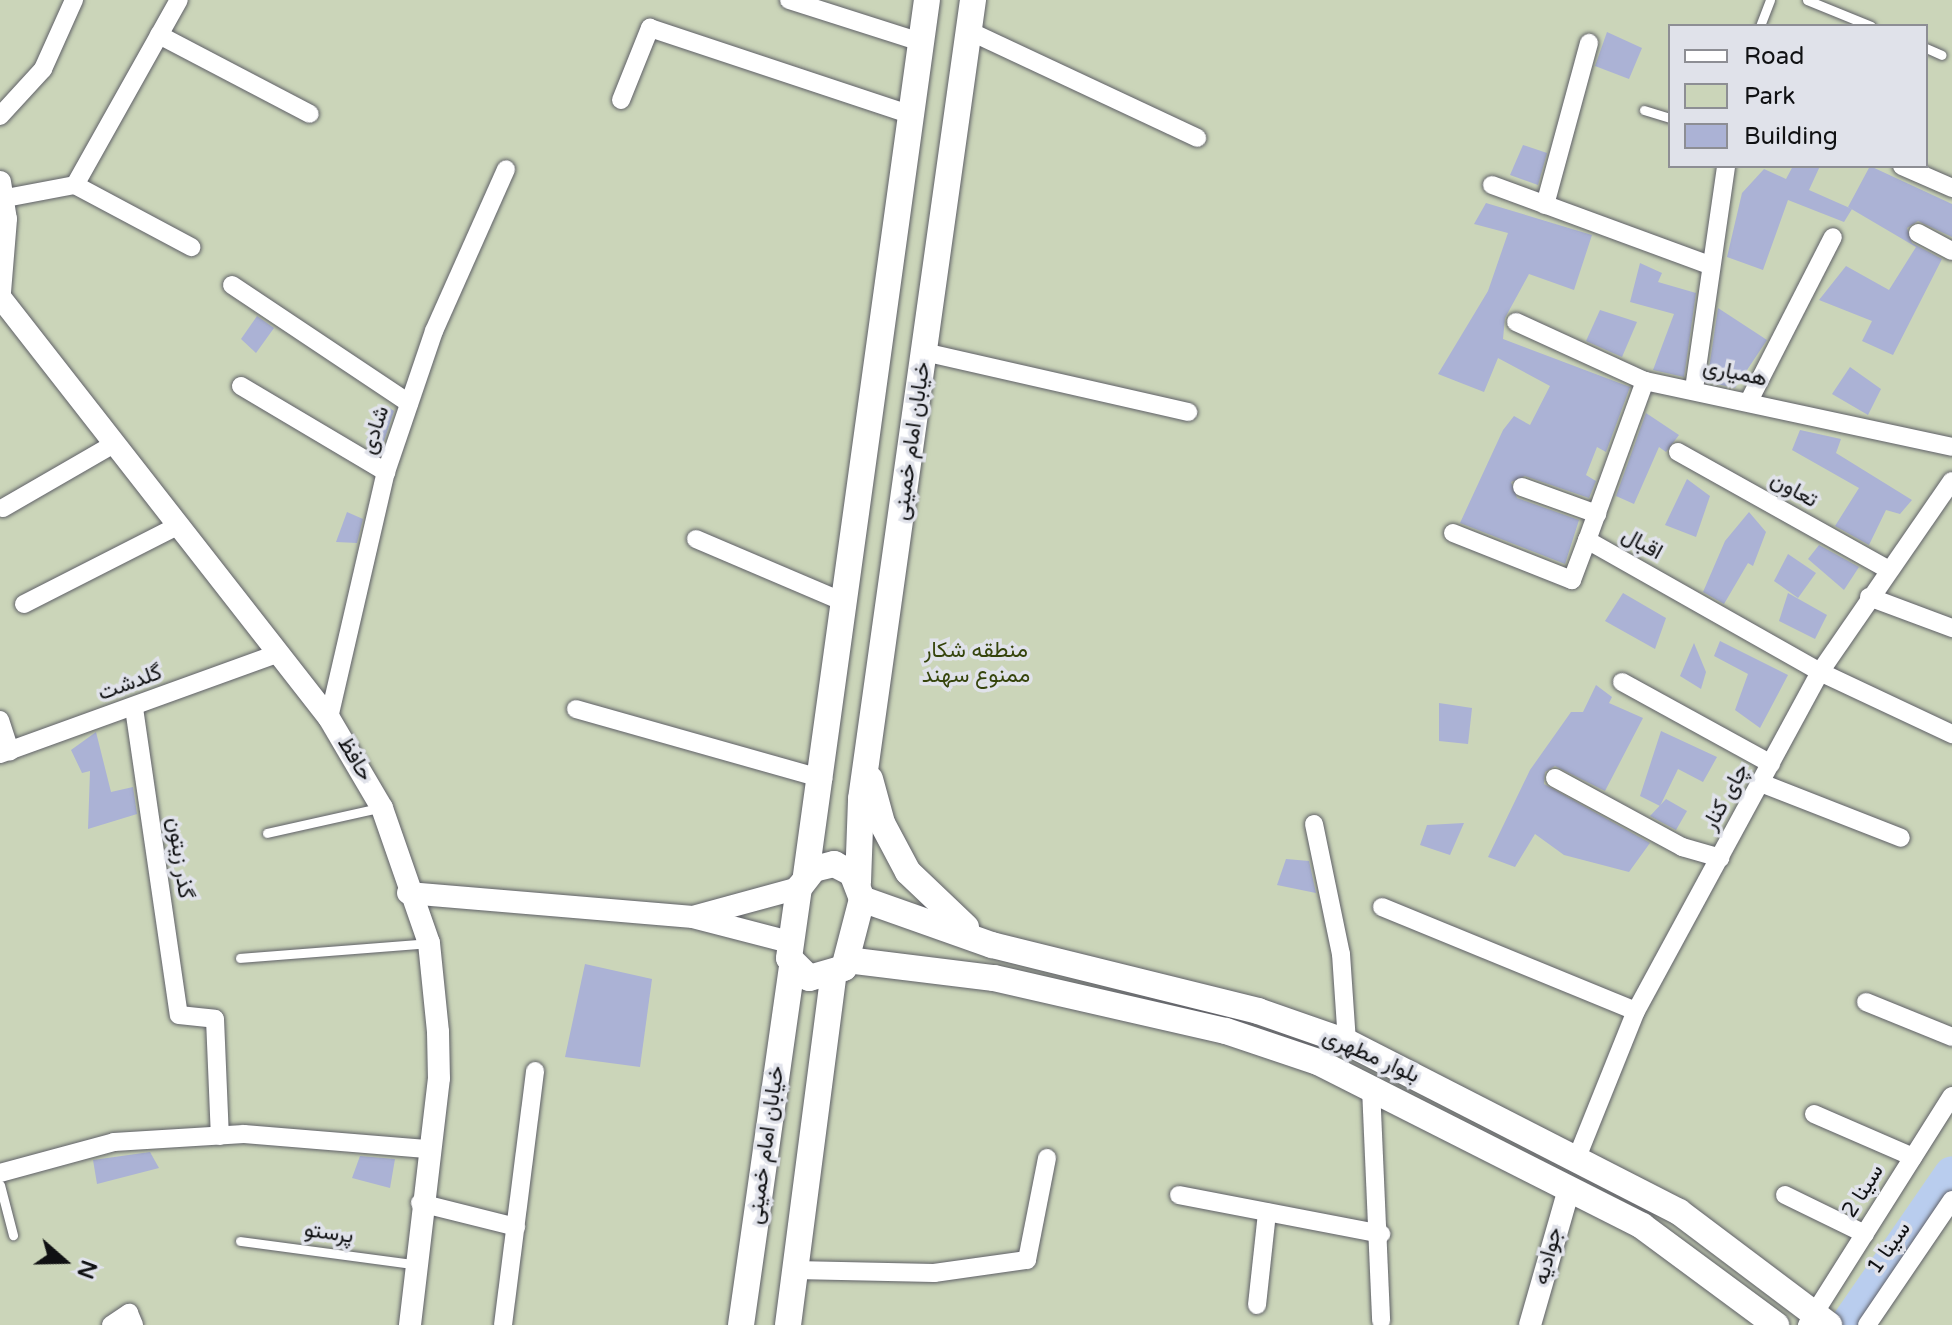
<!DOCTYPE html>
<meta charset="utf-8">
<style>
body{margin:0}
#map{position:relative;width:1952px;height:1325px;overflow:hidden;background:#e0e2ea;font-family:"Varela Round",Vazirmatn,sans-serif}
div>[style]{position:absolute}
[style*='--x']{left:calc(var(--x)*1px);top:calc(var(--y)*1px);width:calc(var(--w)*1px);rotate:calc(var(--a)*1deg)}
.green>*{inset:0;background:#cbd5b9}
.river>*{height:36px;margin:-18px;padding:0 18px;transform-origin:18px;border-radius:18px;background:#b9cdee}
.building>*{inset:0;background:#abb2d5}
.roads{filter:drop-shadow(0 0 2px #5f6067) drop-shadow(0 0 2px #5f6067)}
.service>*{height:9px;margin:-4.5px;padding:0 4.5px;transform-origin:4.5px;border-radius:4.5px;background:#fff}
.minor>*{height:18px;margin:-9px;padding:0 9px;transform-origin:9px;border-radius:9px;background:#fff}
.tertiary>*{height:22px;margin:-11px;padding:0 11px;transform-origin:11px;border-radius:11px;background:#fff}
.secondary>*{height:26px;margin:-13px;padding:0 13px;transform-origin:13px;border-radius:13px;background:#fff}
span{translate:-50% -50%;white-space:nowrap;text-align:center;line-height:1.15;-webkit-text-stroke:7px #e0e2ea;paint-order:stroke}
.street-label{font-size:22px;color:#101113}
.park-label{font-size:22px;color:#35440c}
.legend{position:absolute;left:1668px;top:24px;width:260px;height:144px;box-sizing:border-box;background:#e0e2ea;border:2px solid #8d8e94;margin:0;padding:10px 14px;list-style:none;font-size:24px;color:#101113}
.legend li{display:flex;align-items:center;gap:16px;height:40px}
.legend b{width:40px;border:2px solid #8d8e94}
.north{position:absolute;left:24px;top:1221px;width:80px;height:80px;-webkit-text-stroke:6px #e0e2ea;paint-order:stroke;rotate:110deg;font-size:22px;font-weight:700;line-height:32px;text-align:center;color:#101113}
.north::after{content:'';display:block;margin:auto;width:28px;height:36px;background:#101113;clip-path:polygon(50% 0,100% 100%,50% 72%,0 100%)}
</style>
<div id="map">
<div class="green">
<div style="clip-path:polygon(evenodd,0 0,1952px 0,1952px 1325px,0 1325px,0 0,1670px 26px,1926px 26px,1926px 166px,1670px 166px,1670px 26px)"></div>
</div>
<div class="river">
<div style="--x:1848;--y:1325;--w:183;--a:-55.4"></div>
</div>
<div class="building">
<div style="clip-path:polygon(1607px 32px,1642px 48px,1629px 79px,1595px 66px)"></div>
<div style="clip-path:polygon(1523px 145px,1547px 153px,1538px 185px,1510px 175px)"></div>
<div style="clip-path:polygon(1793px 166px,1820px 166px,1809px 190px,1852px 209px,1844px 222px,1788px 200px,1763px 270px,1727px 257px,1742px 193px,1764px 169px,1786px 179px)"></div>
<div style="clip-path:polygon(1870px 166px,1952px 204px,1952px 237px,1918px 221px,1907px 228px,1912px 243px,1942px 259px,1893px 355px,1862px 341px,1872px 321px,1819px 300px,1846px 266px,1889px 290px,1916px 247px,1848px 207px)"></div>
<div style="clip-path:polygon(1486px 203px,1592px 235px,1574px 290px,1529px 274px,1505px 318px,1503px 339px,1630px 387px,1606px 452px,1597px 447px,1586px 475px,1596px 481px,1589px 498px,1525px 476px,1511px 482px,1517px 498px,1579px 520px,1565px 564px,1460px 523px,1503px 430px,1514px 416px,1530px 425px,1550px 386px,1498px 358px,1484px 392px,1438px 374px,1488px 291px,1508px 233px,1474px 224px)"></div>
<div style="clip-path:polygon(1640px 263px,1662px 273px,1658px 282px,1696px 293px,1684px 377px,1653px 370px,1674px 314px,1630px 302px)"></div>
<div style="clip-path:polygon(1718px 308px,1767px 340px,1735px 388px,1707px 382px)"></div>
<div style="clip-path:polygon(1600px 310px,1637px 322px,1622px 357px,1586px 341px)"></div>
<div style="clip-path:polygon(257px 316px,274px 328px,256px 353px,241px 339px)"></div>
<div style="clip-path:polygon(1850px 367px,1881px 389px,1868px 415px,1832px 394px)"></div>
<div style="clip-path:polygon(387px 406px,394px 411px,381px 450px,366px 440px)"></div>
<div style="clip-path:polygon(1646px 413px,1679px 435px,1666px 452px,1659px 447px,1634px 504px,1616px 496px)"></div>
<div style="clip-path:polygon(1800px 430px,1841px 439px,1836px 453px,1912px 500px,1900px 514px,1886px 510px,1869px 545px,1835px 526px,1859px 488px,1792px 450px)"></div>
<div style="clip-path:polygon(1687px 479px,1710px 496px,1696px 537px,1665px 525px)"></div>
<div style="clip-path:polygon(347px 512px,363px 519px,357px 543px,336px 542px)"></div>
<div style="clip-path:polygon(1749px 512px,1766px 532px,1753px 566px,1748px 563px,1724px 604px,1703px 592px,1725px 541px)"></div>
<div style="clip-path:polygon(1819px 545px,1859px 567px,1844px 590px,1808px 559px)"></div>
<div style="clip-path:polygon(1788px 554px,1816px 573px,1798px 598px,1774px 581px)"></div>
<div style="clip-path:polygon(1623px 593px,1666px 618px,1655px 649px,1605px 621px)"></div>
<div style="clip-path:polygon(1788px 593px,1827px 615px,1815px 639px,1779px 621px)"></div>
<div style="clip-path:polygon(1720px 641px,1788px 675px,1760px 728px,1735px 710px,1748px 674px,1714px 656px)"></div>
<div style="clip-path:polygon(1694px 643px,1706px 672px,1701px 689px,1680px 676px)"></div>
<div style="clip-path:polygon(1596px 685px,1612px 697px,1609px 703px,1643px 718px,1605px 791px,1555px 766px,1545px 772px,1544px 784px,1650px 843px,1629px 872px,1564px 855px,1535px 834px,1515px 867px,1488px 857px,1530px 770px,1571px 712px,1583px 712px)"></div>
<div style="clip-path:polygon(1439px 703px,1472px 708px,1468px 744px,1439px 741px)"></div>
<div style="clip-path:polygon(1661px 731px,1717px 757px,1703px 782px,1678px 769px,1660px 806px,1640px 796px)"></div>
<div style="clip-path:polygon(96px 732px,111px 792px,133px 787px,137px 814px,88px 829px,90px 771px,82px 773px,71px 750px)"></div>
<div style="clip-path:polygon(1666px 799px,1687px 811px,1676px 830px,1650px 816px)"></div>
<div style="clip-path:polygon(1464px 823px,1450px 855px,1420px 845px,1427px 825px)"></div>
<div style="clip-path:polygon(1286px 859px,1309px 861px,1316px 893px,1277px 885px)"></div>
<div style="clip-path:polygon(585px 964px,652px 979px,640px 1067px,565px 1057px)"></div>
<div style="clip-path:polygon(150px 1152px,159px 1168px,97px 1184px,93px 1160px)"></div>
<div style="clip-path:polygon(360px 1156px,395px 1159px,390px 1188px,352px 1178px)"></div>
</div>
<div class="roads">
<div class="service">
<div style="--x:1807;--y:0;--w:69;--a:22.1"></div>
<div style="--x:1760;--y:26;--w:28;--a:-69"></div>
<div style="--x:1926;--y:48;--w:17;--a:24"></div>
<div style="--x:1644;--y:110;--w:27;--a:17"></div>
<div style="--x:267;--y:833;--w:115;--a:-12.6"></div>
<div style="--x:240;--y:958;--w:190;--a:-4.5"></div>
<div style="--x:0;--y:1185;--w:52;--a:75.4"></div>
<div style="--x:240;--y:1241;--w:175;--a:7.6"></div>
</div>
<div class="minor">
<div style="--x:789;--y:0;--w:139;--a:17.7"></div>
<div style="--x:969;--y:31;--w:252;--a:25.1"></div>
<div style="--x:159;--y:35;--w:170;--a:27.6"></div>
<div style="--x:621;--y:100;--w:78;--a:-68.1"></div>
<div style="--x:650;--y:28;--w:275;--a:18.4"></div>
<div style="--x:0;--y:116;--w:64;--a:-47.5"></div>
<div style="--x:43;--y:69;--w:76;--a:-65.8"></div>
<div style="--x:1902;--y:166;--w:55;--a:23.7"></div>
<div style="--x:75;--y:185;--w:212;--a:-60.7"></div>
<div style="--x:1492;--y:185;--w:232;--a:20.2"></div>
<div style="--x:6;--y:198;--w:70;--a:-10.7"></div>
<div style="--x:75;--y:185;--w:132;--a:28.1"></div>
<div style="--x:1545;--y:205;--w:168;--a:-74.8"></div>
<div style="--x:1918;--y:233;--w:38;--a:28"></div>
<div style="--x:232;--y:285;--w:213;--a:33.7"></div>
<div style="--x:1516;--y:322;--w:142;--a:24.6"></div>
<div style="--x:1645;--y:381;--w:314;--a:12.1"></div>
<div style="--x:924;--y:352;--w:271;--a:12.8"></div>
<div style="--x:1645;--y:381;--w:169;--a:110"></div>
<div style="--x:1587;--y:540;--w:268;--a:29.5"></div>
<div style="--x:1820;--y:672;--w:146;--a:25.2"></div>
<div style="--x:241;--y:386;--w:169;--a:30.7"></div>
<div style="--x:1694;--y:389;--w:225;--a:-81.8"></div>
<div style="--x:1749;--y:401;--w:184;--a:-62.9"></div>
<div style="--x:1678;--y:452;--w:240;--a:29.2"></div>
<div style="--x:1522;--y:487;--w:80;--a:19.8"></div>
<div style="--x:3;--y:508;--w:128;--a:-30"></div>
<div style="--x:1453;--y:533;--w:128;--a:21.6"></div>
<div style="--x:1572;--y:580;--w:43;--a:-69.4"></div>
<div style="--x:696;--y:539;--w:163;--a:23.1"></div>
<div style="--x:1869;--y:597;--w:89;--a:20.5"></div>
<div style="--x:24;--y:604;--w:172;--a:-27"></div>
<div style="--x:1622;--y:682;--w:170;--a:28.8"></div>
<div style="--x:134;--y:708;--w:310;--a:81.7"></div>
<div style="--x:179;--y:1015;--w:36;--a:6"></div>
<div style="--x:215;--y:1019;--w:117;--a:87.6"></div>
<div style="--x:576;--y:709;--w:257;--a:15.8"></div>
<div style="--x:329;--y:718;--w:253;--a:-77"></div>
<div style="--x:386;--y:472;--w:149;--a:-71.2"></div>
<div style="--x:434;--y:331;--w:177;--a:-66"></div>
<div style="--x:0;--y:720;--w:33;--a:72"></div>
<div style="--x:0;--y:754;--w:294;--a:-19.9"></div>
<div style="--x:1555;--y:778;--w:145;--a:28.5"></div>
<div style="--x:1682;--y:847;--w:40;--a:16"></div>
<div style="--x:1761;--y:783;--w:150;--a:21.4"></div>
<div style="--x:1314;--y:824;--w:133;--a:78.3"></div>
<div style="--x:1341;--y:954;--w:88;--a:86.1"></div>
<div style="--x:1382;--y:907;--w:274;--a:22.3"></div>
<div style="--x:1866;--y:1002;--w:93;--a:22.1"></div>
<div style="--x:1371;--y:1088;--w:233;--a:87.5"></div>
<div style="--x:1814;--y:1114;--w:108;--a:23.5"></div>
<div style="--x:1578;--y:1155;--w:155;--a:-68.1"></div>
<div style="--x:1636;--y:1011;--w:386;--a:-61.5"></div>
<div style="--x:1820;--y:672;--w:232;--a:-55.4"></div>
<div style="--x:0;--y:1173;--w:118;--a:-15.2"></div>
<div style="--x:114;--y:1142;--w:130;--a:-3.5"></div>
<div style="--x:244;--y:1134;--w:183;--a:4.7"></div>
<div style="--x:1179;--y:1195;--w:206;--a:10.9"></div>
<div style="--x:1785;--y:1195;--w:89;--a:26"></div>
<div style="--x:420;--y:1203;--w:99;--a:14"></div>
<div style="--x:795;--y:1270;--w:139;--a:1.2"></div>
<div style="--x:934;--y:1273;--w:94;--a:-8"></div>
<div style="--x:1027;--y:1260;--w:104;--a:-78.9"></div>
<div style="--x:1257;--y:1305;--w:93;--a:-83.8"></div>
<div style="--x:111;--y:1325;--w:22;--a:-34"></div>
<div style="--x:129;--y:1313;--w:13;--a:67"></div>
<div style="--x:503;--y:1325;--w:256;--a:-82.8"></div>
<div style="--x:1807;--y:1325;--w:271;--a:-57.7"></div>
<div style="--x:1867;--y:1325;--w:151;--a:-55.8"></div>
</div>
<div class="tertiary">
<div style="--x:0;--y:182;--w:37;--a:81"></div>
<div style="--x:6;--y:219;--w:73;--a:94.7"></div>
<div style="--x:0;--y:297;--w:534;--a:51.99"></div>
<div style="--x:329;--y:718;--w:104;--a:59.5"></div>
<div style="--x:382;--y:808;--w:143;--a:70.8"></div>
<div style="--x:429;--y:943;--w:89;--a:84.2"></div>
<div style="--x:438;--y:1032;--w:46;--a:88.8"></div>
<div style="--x:439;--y:1078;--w:249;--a:96.7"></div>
<div style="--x:408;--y:893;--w:286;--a:4.8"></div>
<div style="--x:693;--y:917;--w:99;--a:14.6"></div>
<div style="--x:696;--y:916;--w:107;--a:-15.2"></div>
<div style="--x:1530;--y:1325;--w:141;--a:-74"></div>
</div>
<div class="secondary">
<div style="--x:870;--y:779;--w:46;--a:74.7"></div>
<div style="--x:882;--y:823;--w:55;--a:62"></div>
<div style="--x:908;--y:872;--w:80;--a:43.5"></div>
<div style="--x:834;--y:864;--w:20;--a:27"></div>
<div style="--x:852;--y:873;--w:28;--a:69"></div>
<div style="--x:862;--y:899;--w:71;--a:104.6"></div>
<div style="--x:844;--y:968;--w:36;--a:164"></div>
<div style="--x:809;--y:978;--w:28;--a:-135"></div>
<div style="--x:789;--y:958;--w:71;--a:-81.9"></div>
<div style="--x:799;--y:888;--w:24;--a:-52"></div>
<div style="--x:814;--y:869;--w:21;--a:-14"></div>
<div style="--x:806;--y:875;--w:883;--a:-82.13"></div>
<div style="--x:858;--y:882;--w:83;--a:-87.9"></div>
<div style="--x:861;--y:799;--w:807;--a:-82.02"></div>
<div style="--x:862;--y:899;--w:138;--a:19.5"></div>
<div style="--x:992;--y:945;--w:274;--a:13.9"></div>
<div style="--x:1258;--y:1011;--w:94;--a:19.2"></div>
<div style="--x:1347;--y:1042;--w:373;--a:27.1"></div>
<div style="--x:1679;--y:1212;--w:188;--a:37"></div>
<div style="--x:847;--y:960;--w:148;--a:7"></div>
<div style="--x:994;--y:978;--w:238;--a:12.9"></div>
<div style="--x:1226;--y:1031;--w:97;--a:18.6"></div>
<div style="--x:1318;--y:1062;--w:363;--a:26.8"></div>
<div style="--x:1642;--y:1226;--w:167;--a:36.5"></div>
<div style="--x:741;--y:1325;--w:364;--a:-81.9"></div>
<div style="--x:788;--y:1325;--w:351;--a:-82.6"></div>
</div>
</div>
<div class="street-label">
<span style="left:1735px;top:373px;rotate:12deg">همیاری</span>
<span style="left:375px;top:430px;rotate:-72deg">شادی</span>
<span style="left:912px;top:441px;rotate:-82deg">خیابان امام خمینی</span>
<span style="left:1794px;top:490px;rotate:29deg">تعاون</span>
<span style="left:1642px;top:544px;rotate:29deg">اقبال</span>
<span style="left:130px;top:683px;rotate:-20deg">گلدشت</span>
<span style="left:355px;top:759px;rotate:59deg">حافظ</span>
<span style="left:1726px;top:797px;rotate:-61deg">چای کنار</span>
<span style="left:180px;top:858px;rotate:82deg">گذر زیتون</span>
<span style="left:1371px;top:1056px;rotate:24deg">بلوار مطهری</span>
<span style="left:766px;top:1145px;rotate:-82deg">خیابان امام خمینی</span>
<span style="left:1863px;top:1191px;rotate:-58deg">سینا 2</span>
<span style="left:329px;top:1233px;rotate:8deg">پرستو</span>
<span style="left:1889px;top:1248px;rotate:-55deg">سینا 1</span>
<span style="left:1548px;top:1256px;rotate:-75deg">جوادیه</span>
</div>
<div class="park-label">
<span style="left:976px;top:663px">منطقه شکار<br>ممنوع سهند</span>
</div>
<ul class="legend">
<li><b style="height:10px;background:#fff"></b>Road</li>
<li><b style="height:22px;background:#cbd5b9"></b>Park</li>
<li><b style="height:22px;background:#abb2d5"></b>Building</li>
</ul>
<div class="north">N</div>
</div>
